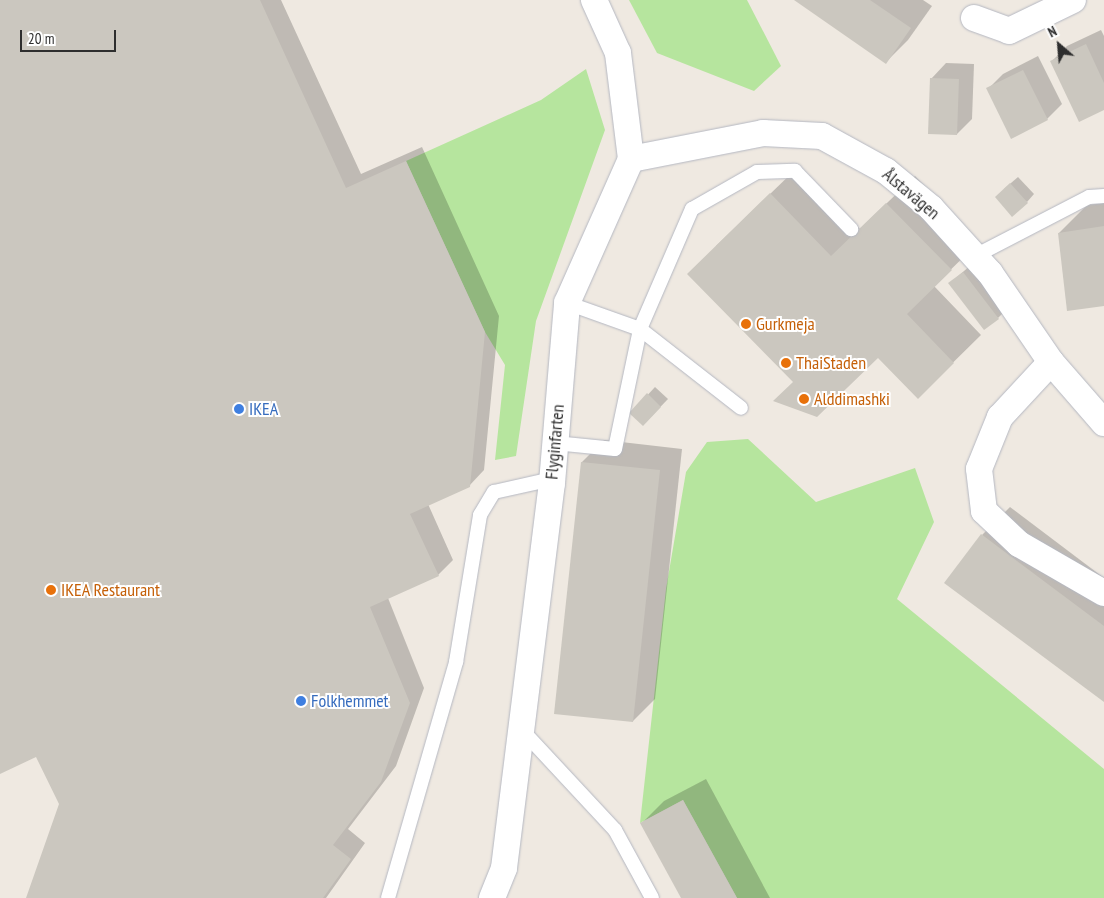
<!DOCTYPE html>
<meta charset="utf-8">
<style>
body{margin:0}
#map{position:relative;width:1104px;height:898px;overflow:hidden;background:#efe9e1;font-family:"PT Sans Narrow",sans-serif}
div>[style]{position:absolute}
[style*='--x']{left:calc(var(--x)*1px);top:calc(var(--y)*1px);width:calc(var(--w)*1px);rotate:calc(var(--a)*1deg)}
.green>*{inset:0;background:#b6e59e}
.shadow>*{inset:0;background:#0003}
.building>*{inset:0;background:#cbc7bf}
.roads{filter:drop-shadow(0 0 1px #b4b7c1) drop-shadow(0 0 1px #b4b7c1)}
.lane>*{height:14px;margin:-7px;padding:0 7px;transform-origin:7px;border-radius:7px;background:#fff}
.street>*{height:26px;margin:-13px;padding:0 13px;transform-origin:13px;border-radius:13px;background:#fff}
.dots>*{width:14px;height:14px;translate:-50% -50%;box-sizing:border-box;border:2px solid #fff;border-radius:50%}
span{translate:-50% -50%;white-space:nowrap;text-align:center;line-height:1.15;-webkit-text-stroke:4px #fff;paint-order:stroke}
.street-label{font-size:18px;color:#2e2e2e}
.food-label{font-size:18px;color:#c56008}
.left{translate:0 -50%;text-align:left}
.shop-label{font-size:18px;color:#366cbe}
.north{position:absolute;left:1034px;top:20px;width:50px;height:50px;-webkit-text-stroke:4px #fff;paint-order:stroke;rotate:333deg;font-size:14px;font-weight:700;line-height:20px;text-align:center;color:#2e2e2e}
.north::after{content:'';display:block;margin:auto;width:18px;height:22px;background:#2e2e2e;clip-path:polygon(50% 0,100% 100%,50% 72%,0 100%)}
.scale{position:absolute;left:20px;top:30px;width:96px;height:22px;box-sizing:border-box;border:2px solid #2e2e2e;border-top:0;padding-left:6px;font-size:15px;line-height:18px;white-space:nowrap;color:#2e2e2e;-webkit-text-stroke:4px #fff;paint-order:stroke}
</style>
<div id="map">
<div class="green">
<div style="clip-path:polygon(629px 0,747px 0,781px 66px,754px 91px,657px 53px)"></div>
<div style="clip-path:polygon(586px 69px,605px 130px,536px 321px,516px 456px,495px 460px,505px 365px,485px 332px,406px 161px,541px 100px)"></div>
<div style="clip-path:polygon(748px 439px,816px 502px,915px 468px,934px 522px,897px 599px,1104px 769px,1104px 898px,737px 898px,683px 800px,640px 823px,666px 589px,686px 472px,707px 442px)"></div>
</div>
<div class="shadow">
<div style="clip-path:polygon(0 0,281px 0,361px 174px,422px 147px,499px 316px,484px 470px,469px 486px,428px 504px,453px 560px,438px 575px,388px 598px,424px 688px,396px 766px,348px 829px,365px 843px,326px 898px,28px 898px,60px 804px,37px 756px,0 772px)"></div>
<div style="clip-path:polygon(796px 0,923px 0,932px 6px,908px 40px,886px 62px)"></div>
<div style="clip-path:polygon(1101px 30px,1104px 36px,1104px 108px,1052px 61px,1067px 46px)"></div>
<div style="clip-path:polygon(1038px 56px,1062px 104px,1047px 119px,988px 89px,1003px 74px)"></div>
<div style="clip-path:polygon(946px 63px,974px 64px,972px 119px,957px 134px,931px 79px)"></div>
<div style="clip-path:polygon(798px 167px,860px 229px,915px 176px,979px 242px,934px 286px,981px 335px,918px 397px,878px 356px,794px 382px,716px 246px)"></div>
<div style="clip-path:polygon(1018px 177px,1034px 194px,1027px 202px,1004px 189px)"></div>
<div style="clip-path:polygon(1104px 203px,1104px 305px,1059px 233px,1087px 205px)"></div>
<div style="clip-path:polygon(971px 265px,1005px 311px,998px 318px,950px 283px)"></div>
<div style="clip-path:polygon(655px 387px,668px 399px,643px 425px,631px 413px)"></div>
<div style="clip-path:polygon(604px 440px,682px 449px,655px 699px,633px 721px,556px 713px,582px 462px)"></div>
<div style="clip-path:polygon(1010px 507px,1104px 578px,1104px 701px,982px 535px)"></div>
<div style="clip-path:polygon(706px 779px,770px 898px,683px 898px,642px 823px,664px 801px)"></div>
</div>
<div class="building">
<div style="clip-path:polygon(0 0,260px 0,346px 188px,406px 161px,485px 332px,470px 487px,410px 514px,439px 576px,370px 607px,410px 703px,381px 782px,333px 845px,351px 859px,323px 898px,26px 898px,59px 804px,36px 757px,0 774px)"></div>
<div style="clip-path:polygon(794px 0,870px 0,911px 28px,886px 64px)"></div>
<div style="clip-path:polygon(1086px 44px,1104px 83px,1104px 110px,1079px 122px,1050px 61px)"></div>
<div style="clip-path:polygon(1023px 70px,1048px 120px,1011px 139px,986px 88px)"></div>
<div style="clip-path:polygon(930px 78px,959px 79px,957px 135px,928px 134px)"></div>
<div style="clip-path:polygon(1010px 183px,1028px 203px,1012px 217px,995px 197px)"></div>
<div style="clip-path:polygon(770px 193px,831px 256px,886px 203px,952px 270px,907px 314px,954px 363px,918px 399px,878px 358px,817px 417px,773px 401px,793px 382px,687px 274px)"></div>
<div style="clip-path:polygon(1104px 226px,1104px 306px,1067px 311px,1058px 233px)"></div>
<div style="clip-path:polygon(963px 272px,999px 319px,984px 330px,948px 283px)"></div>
<div style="clip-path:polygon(647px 393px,661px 407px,643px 426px,629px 413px)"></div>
<div style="clip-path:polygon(581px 462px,660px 470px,633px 722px,554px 714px)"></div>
<div style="clip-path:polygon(981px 534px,1104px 626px,1104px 702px,944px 583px)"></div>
<div style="clip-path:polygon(683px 800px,737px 898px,681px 898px,640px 823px)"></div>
</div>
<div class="roads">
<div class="lane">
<div style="--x:975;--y:256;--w:128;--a:-27.4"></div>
<div style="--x:1089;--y:197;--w:15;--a:-4"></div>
<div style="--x:567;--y:303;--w:77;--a:19.6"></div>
<div style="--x:640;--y:329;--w:128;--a:38"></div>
<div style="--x:555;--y:443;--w:60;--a:5.7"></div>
<div style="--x:615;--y:449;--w:123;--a:-78.2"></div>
<div style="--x:640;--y:329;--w:131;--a:-66.6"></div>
<div style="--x:692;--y:209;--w:75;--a:-29.6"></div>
<div style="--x:757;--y:172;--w:38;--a:-2"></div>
<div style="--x:795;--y:171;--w:81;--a:46"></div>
<div style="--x:521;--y:729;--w:138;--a:47.1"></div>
<div style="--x:615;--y:830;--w:77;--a:61.4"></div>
<div style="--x:388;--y:898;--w:246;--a:-73.9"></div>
<div style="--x:456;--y:662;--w:149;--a:-80.7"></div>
<div style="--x:480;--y:515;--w:27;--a:-59"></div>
<div style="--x:494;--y:492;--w:59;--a:-12.6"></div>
</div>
<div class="street">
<div style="--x:974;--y:18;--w:37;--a:20"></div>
<div style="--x:1009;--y:31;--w:71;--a:-25.8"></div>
<div style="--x:631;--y:159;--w:135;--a:-11.1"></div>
<div style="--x:763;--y:133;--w:59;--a:2.9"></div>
<div style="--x:822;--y:136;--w:73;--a:28.7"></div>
<div style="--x:886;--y:171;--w:58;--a:39.4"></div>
<div style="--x:931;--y:208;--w:88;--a:47.8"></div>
<div style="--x:990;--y:273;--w:108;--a:55.6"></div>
<div style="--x:1051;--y:362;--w:81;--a:49"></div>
<div style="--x:1051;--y:362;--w:75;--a:132.8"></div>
<div style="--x:1000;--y:417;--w:56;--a:112"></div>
<div style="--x:979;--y:469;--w:42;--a:83.2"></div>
<div style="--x:984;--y:511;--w:48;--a:43.3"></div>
<div style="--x:1019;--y:544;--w:98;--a:30"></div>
<div style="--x:492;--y:898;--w:32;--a:-68"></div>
<div style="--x:504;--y:868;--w:388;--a:-82.9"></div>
<div style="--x:552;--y:483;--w:181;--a:-85.2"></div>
<div style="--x:567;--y:303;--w:158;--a:-66"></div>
<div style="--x:631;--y:159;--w:107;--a:-97"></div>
<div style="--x:618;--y:53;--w:58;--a:-114.4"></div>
</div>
</div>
<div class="dots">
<div style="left:746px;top:324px;background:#e8710a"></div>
<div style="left:786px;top:363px;background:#e8710a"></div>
<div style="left:804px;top:399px;background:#e8710a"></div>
<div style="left:239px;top:409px;background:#3f7fe0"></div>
<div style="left:51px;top:590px;background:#e8710a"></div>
<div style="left:301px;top:701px;background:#3f7fe0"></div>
</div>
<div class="street-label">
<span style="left:911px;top:194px;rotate:40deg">Ålstavägen</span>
<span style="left:555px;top:442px;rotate:-85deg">Flyginfarten</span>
</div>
<div class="food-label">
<span class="left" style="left:756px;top:324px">Gurkmeja</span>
<span class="left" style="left:796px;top:363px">ThaiStaden</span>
<span class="left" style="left:814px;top:399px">Alddimashki</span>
<span class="left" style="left:61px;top:590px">IKEA Restaurant</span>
</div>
<div class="shop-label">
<span class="left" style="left:249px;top:409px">IKEA</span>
<span class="left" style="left:311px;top:701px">Folkhemmet</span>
</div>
<div class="north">N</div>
<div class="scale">20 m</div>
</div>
